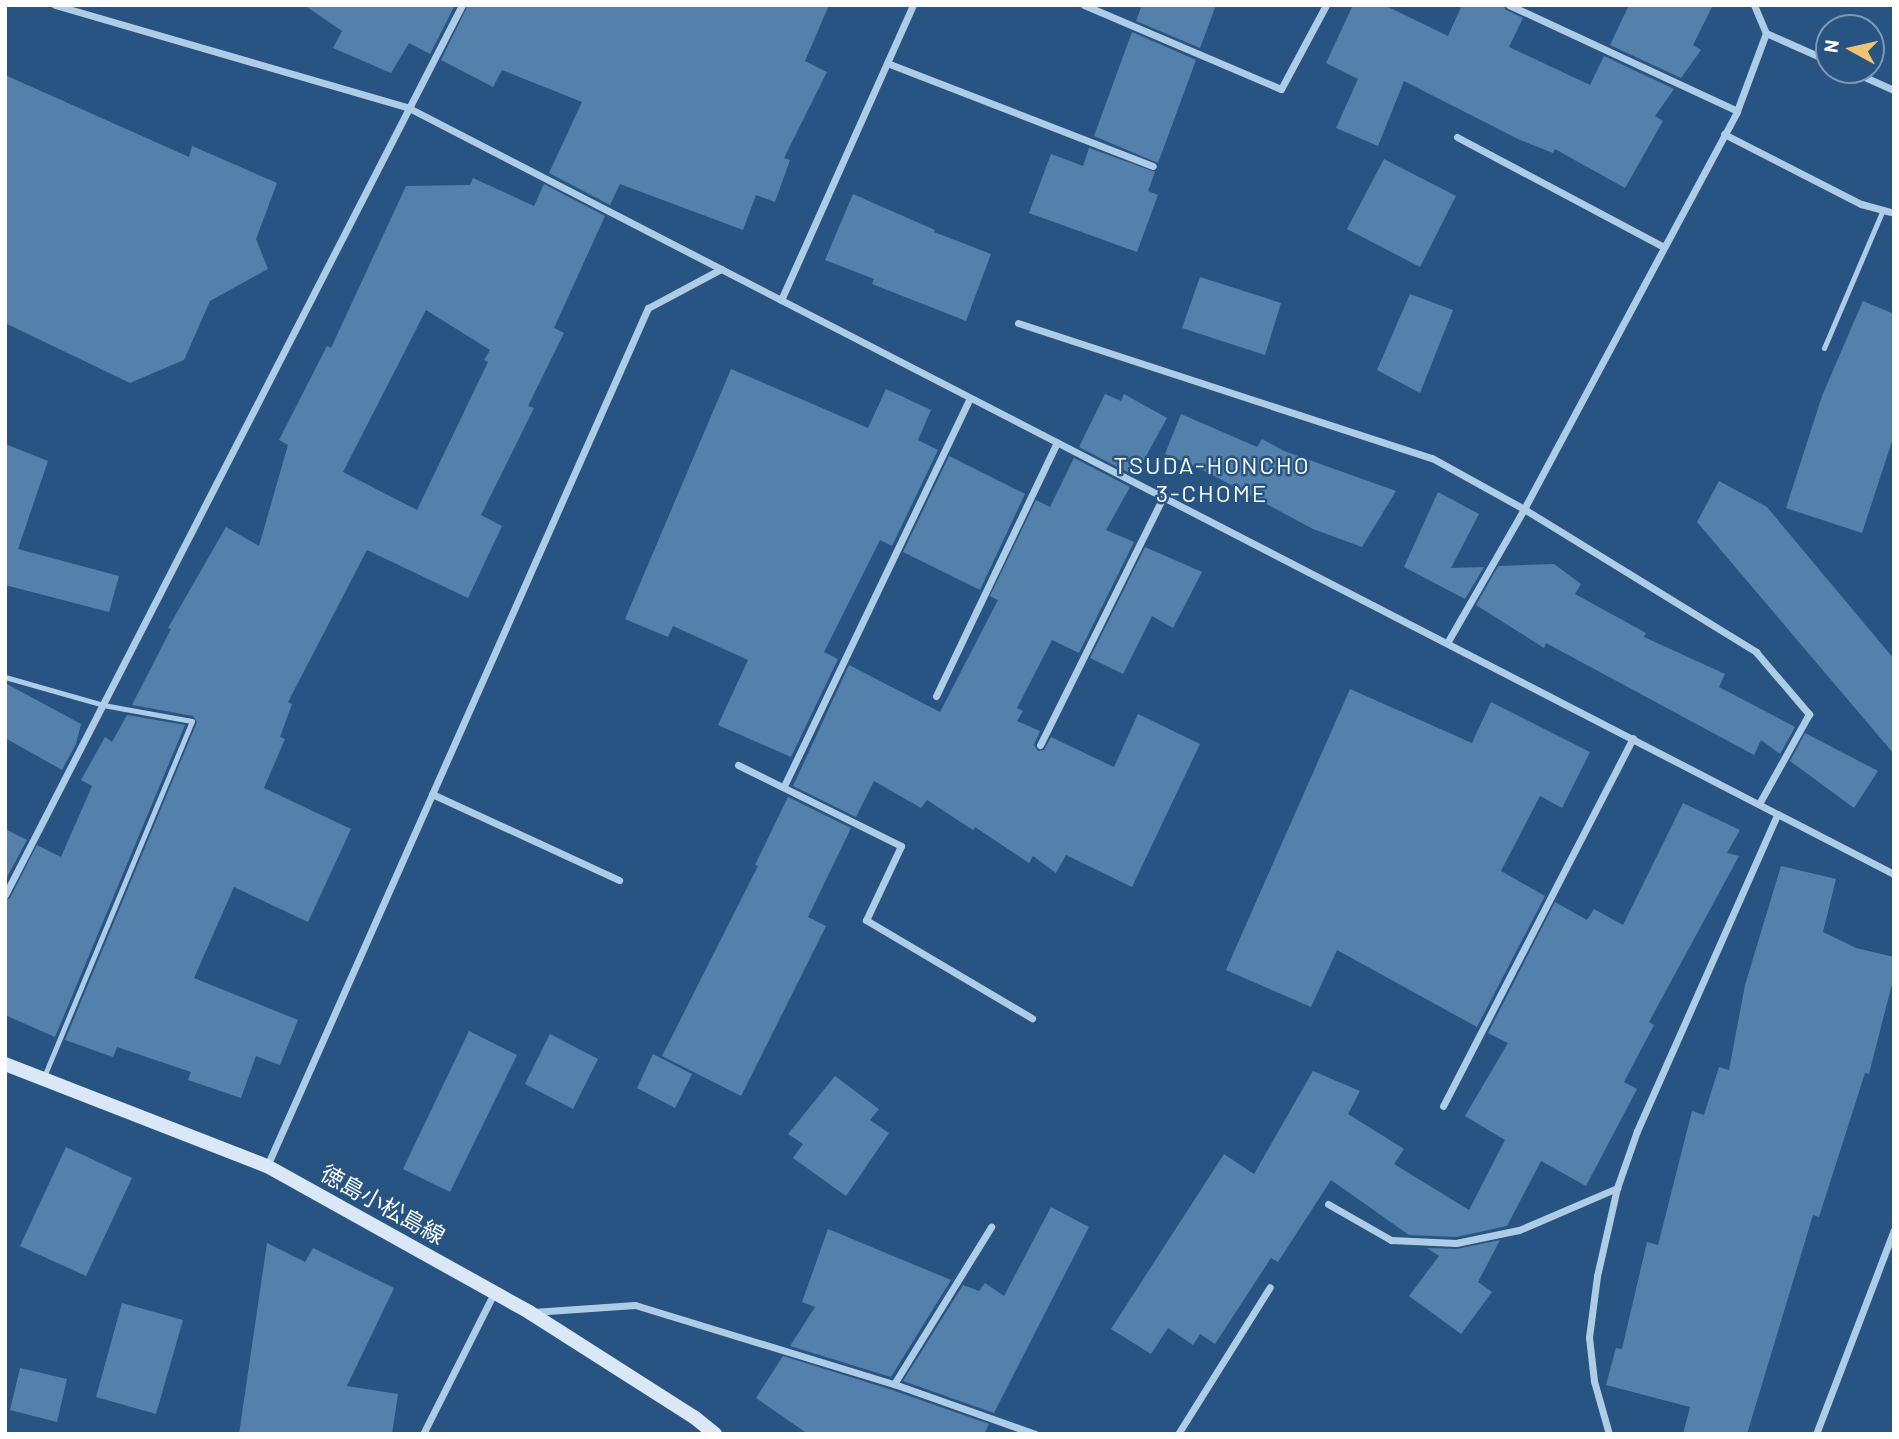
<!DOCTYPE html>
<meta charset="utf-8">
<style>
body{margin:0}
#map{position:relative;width:1899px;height:1439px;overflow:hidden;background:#275482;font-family:Barlow,"Noto Sans JP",sans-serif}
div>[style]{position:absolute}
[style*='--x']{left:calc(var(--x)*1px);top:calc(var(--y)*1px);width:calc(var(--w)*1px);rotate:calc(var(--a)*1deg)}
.building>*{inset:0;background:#5481ac}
.service>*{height:5px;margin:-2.5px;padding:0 2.5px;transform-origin:2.5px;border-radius:2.5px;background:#afcce6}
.minor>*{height:7px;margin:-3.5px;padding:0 3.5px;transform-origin:3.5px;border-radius:3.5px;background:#afcce6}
.secondary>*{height:14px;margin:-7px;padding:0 7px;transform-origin:7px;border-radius:7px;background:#d9e7f6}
span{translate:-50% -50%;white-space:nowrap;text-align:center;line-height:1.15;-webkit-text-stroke:5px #275482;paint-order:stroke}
.street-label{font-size:23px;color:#fff}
.neighbourhood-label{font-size:24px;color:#fff;letter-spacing:2px}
.frame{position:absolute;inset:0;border:7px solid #fff;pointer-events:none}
.north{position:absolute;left:1815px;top:14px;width:70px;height:70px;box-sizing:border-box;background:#275482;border:2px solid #7d98b4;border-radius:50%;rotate:278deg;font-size:19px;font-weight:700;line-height:28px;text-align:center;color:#fff}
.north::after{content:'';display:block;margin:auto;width:24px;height:32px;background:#efc475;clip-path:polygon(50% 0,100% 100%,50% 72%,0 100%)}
</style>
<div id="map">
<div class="building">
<div style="clip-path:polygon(304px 5px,455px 5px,430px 54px,409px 43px,391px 73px,333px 48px,342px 31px)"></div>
<div style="clip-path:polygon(468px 5px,829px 5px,805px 61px,827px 72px,784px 158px,790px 160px,775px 202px,756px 195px,743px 230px,620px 184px,610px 205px,549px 173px,582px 102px,502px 70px,493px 87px,441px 60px)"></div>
<div style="clip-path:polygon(1142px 5px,1216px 5px,1200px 48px,1136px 21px)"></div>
<div style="clip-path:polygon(1353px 5px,1384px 5px,1448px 36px,1462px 5px,1503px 5px,1506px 10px,1523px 18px,1509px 47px,1590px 85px,1604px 56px,1674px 89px,1655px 116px,1663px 121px,1625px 188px,1555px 149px,1553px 153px,1520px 140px,1404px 81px,1378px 146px,1336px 128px,1358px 79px,1326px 63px)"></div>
<div style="clip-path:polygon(1629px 5px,1713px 5px,1693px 45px,1701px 50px,1681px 78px,1610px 45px)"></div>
<div style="clip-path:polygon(1132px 32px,1196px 60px,1158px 163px,1094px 136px)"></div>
<div style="clip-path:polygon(5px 75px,189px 157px,192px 146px,277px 183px,256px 239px,268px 269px,210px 301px,184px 360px,130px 383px,5px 323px)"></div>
<div style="clip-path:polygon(1089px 148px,1155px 172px,1148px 191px,1158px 195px,1137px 252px,1029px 213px,1051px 154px,1083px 166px)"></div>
<div style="clip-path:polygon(1384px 159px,1456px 196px,1420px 267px,1347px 229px)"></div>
<div style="clip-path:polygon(evenodd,473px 178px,534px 206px,544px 184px,605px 216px,554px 328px,564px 333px,528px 406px,534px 408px,481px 515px,502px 526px,468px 598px,367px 550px,288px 702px,292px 704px,280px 737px,285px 739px,264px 788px,351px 829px,308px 922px,234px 887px,194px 978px,298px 1020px,280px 1065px,256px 1056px,241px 1098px,188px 1080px,191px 1072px,117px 1047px,113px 1057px,65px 1040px,197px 722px,193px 716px,132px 705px,171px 629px,168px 628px,226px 527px,259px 546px,288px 445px,279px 440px,327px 346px,331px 348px,406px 186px,470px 185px,473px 178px,426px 310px,490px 350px,484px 360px,488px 362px,417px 510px,343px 472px,426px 310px)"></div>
<div style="clip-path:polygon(853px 194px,935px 230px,934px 232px,991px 254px,966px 321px,872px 284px,874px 279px,825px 260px)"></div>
<div style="clip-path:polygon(1200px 277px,1281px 303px,1265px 355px,1182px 328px)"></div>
<div style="clip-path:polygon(1410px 294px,1453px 310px,1420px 393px,1377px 370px)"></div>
<div style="clip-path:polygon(1863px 301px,1894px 314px,1894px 435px,1862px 533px,1786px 508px,1822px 396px)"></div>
<div style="clip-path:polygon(731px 369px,868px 428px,886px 389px,931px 410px,918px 440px,938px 450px,892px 546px,880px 540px,824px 652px,838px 659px,791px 757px,718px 725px,748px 660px,673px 626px,668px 637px,625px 619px)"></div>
<div style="clip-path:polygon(1105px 394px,1121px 401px,1124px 394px,1167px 418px,1135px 476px,1079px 447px)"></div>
<div style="clip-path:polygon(1181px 414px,1257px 447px,1262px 439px,1284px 451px,1396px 491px,1362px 547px,1313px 529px,1207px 472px,1165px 454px)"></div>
<div style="clip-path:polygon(5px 444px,48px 461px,18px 549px,119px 576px,109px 612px,5px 585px)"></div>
<div style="clip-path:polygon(949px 456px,1025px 494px,980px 590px,903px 552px)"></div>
<div style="clip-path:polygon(1074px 458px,1130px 487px,1106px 530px,1134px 542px,1079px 653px,1052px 640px,1017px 708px,1023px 711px,1017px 721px,1040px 731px,1034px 745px,1038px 751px,1044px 750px,1051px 737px,1114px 767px,1138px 714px,1200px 744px,1132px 887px,1066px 855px,1056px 873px,1033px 856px,1029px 863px,975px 827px,973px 830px,927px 800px,921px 808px,874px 781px,856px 817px,793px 786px,849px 665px,940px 712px,998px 600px,990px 596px,1036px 500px,1050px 507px)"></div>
<div style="clip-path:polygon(1719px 481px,1767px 507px,1894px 659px,1894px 754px,1697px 522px)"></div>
<div style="clip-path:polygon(1438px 492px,1479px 514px,1451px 568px,1484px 567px,1465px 599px,1404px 567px)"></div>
<div style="clip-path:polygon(1145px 547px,1202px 572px,1173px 628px,1152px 616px,1123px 674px,1090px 658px)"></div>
<div style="clip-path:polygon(1554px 564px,1581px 584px,1575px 594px,1646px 633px,1644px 637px,1725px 674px,1719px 687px,1795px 727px,1780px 754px,1761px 740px,1754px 755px,1546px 643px,1544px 648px,1476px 605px,1498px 566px)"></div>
<div style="clip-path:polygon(5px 683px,81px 724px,76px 744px,62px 770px,5px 738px)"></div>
<div style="clip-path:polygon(1350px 689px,1472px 743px,1491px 702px,1590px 752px,1562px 808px,1540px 796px,1501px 871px,1545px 896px,1477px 1027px,1337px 950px,1311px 1007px,1226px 970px)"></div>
<div style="clip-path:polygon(127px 715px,185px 725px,55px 1037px,5px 1015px,5px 901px,10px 898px,37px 845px,61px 857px,92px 786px,81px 780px,105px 737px,112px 742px)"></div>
<div style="clip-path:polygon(1805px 733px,1878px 771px,1854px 808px,1790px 761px)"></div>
<div style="clip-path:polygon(788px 797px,851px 828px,808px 917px,826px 926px,741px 1096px,662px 1056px,758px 866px,755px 865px)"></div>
<div style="clip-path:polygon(1683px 803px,1740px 830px,1727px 853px,1739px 856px,1649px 1022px,1654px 1025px,1624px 1082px,1637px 1089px,1586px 1186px,1541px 1161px,1507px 1226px,1456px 1237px,1409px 1235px,1331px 1180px,1278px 1262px,1271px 1258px,1215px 1344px,1200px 1334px,1193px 1345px,1168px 1328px,1151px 1354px,1111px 1329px,1224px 1154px,1254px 1174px,1313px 1071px,1360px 1091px,1348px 1114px,1404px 1149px,1394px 1164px,1469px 1210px,1505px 1140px,1465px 1116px,1508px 1043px,1488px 1033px,1555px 902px,1587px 920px,1594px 909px,1623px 925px)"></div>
<div style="clip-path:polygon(5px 829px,27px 840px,5px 881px)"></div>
<div style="clip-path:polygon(1781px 866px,1836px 879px,1823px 932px,1856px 948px,1894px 957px,1894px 976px,1869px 1074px,1865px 1073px,1819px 1217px,1813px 1215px,1747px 1434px,1683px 1434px,1690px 1407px,1606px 1385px,1616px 1348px,1622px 1349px,1647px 1242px,1658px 1245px,1692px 1111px,1704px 1115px,1719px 1067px,1729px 1070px,1745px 985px)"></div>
<div style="clip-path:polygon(469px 1031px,517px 1055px,450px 1192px,403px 1169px)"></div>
<div style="clip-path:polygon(550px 1034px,598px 1059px,573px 1109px,525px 1084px)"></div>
<div style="clip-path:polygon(653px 1054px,692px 1074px,675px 1108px,637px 1088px)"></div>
<div style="clip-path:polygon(835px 1076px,879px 1109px,870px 1120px,889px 1133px,846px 1196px,793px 1158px,803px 1144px,788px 1134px)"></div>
<div style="clip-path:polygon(66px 1147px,132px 1178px,86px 1276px,20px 1246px)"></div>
<div style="clip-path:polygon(1051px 1207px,1089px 1227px,994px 1413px,903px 1381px,963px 1285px,979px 1291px,985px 1283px,1004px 1296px)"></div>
<div style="clip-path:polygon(828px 1229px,951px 1280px,891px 1377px,790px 1346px,815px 1307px,802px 1302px)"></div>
<div style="clip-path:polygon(1500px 1240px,1478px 1282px,1492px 1292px,1461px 1334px,1409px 1296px,1439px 1256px,1427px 1248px,1457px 1249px)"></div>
<div style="clip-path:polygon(267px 1243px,305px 1262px,313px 1248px,394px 1288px,347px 1386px,398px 1394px,392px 1434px,239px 1434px)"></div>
<div style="clip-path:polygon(122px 1303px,183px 1320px,156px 1414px,96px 1397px)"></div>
<div style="clip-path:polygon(783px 1356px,892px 1390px,989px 1424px,984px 1434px,808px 1434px,756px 1398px)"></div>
<div style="clip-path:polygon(20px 1368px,67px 1379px,57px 1422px,10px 1410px)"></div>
</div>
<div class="service">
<div style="--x:1824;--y:348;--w:150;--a:-66.9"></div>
<div style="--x:5;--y:677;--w:102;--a:15.9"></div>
<div style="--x:103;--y:705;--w:90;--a:10.2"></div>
<div style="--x:192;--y:721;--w:386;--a:112.6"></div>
</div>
<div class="minor">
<div style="--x:55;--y:5;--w:369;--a:16.2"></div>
<div style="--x:409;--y:108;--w:1671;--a:27.29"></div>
<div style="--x:1084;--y:5;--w:214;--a:23.1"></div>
<div style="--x:1281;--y:89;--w:95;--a:-61.8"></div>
<div style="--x:1509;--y:5;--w:251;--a:24.9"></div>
<div style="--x:1754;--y:5;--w:30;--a:67"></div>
<div style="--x:887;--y:63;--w:285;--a:21.2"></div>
<div style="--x:1849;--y:70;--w:49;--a:24"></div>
<div style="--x:1724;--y:134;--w:154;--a:27.1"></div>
<div style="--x:1861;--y:204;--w:34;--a:15"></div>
<div style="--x:1457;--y:137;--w:234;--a:28"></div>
<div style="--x:781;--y:300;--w:323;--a:-65.9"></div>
<div style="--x:1018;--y:323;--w:435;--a:18.1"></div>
<div style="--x:1432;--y:458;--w:105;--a:29"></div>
<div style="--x:1524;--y:509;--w:273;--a:31.6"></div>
<div style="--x:1756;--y:652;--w:82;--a:49.5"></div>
<div style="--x:1809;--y:714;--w:103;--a:119.1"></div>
<div style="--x:1447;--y:643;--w:155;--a:-60.1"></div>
<div style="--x:1524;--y:509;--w:451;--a:-61.8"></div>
<div style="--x:1737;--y:111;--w:83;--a:-69.6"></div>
<div style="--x:1766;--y:33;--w:69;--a:24"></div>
<div style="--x:936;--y:696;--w:281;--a:-64.5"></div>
<div style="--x:1040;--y:745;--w:277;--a:-63.6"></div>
<div style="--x:738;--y:765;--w:182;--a:26.4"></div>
<div style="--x:901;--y:846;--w:82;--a:115.3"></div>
<div style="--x:866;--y:920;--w:193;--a:30.6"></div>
<div style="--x:784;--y:786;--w:430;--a:-64.4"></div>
<div style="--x:432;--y:794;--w:206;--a:24.7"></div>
<div style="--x:5;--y:895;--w:1000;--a:-62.82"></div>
<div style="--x:1443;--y:1106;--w:414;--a:-62.7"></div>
<div style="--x:267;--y:1166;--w:939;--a:-66.06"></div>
<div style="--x:648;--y:308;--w:83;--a:-28.1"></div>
<div style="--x:1328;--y:1204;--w:73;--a:29.7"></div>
<div style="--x:1391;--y:1240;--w:65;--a:2.6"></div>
<div style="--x:1456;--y:1243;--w:64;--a:-11.7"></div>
<div style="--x:1519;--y:1230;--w:107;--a:-23.2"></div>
<div style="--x:533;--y:1312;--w:102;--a:-3.9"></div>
<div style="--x:635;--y:1305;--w:271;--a:17"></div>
<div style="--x:894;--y:1384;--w:150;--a:19.5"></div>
<div style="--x:894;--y:1384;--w:185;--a:-58.3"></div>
<div style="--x:423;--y:1434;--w:158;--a:-63.3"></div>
<div style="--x:1178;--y:1434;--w:173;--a:-58"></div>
<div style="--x:1609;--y:1434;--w:55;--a:-105.8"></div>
<div style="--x:1594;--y:1381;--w:44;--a:-96.5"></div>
<div style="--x:1589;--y:1337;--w:62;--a:-82.5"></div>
<div style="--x:1597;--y:1276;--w:90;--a:-77.2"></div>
<div style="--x:1617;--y:1188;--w:60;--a:-70.7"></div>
<div style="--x:1637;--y:1131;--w:346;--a:-66.1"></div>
<div style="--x:1816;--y:1434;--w:218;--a:-69.1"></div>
</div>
<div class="secondary">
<div style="--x:5;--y:1064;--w:281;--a:21.3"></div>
<div style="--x:267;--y:1166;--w:300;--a:29.1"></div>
<div style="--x:529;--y:1312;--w:196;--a:32.5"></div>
<div style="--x:694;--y:1417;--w:27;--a:39"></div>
</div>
<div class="street-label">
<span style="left:383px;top:1204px;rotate:29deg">徳島小松島線</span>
</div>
<div class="neighbourhood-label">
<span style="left:1212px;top:479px">TSUDA-HONCHO<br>3-CHOME</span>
</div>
<div class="frame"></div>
<div class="north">N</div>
</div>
